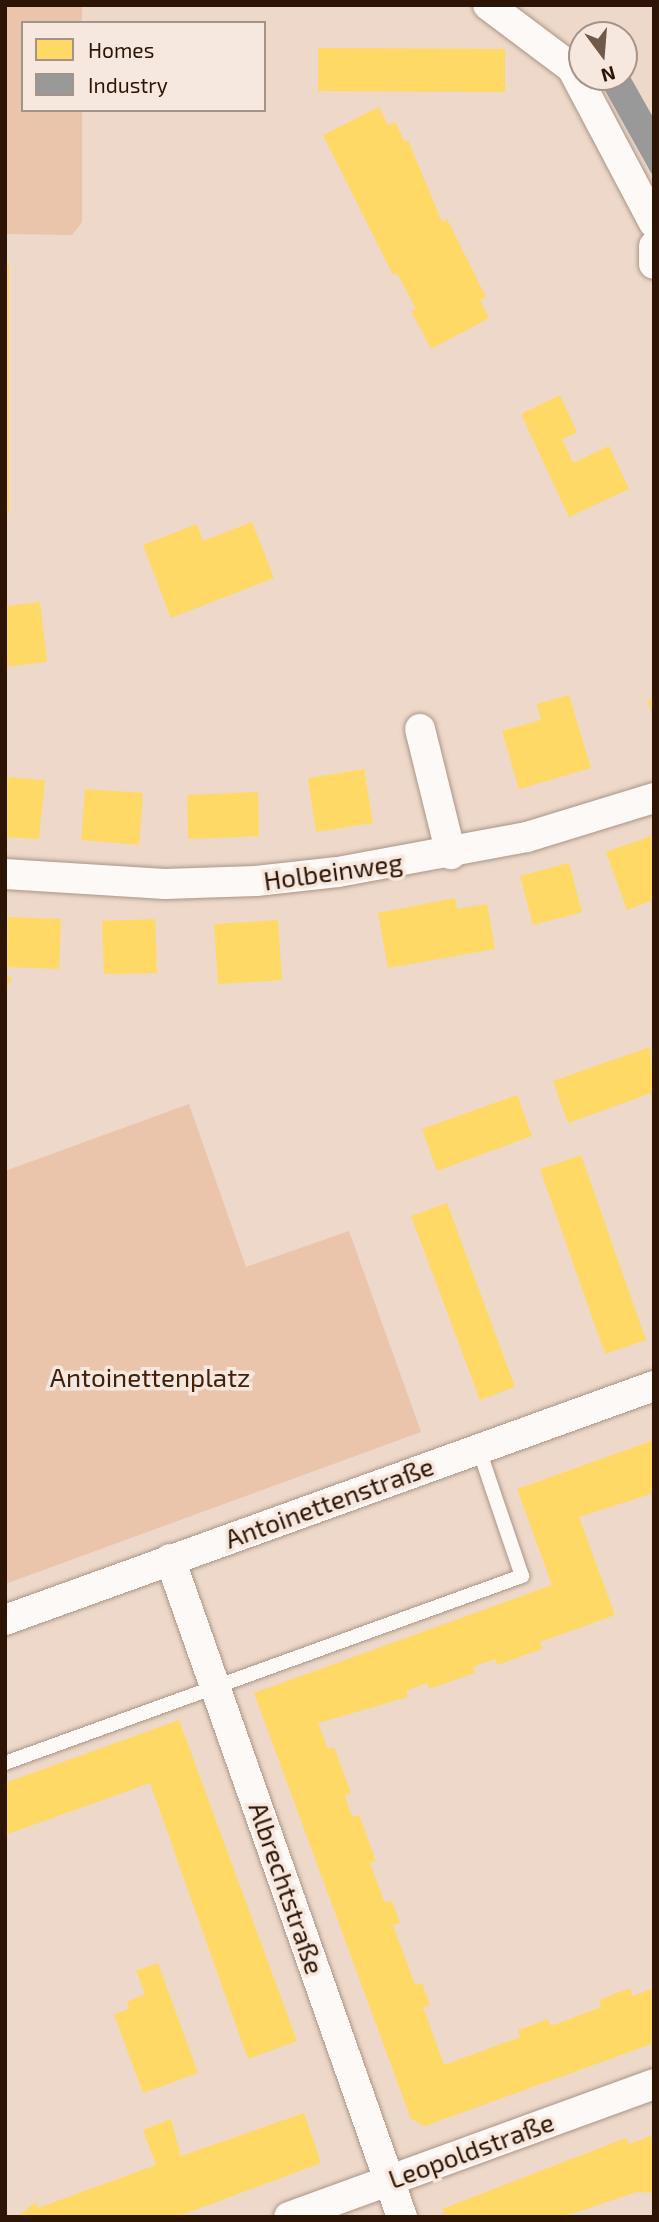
<!DOCTYPE html>
<meta charset="utf-8">
<style>
body{margin:0}
#map{position:relative;width:659px;height:2222px;overflow:hidden;background:#eed8c9;font-family:"Exo 2",sans-serif}
div>[style]{position:absolute}
[style*='--x']{left:calc(var(--x)*1px);top:calc(var(--y)*1px);width:calc(var(--w)*1px);rotate:calc(var(--a)*1deg)}
.green>*{inset:0;background:#eac4ab}
.homes>*{inset:0;background:#ffd966}
.industry>*{inset:0;background:#999}
.roads{filter:drop-shadow(0 0 2px #aa9586) drop-shadow(0 0 2px #aa9586)}
.service>*{height:14px;margin:-7px;padding:0 7px;transform-origin:7px;border-radius:7px;background:#fcf9f7}
.minor>*{height:30px;margin:-15px;padding:0 15px;transform-origin:15px;border-radius:15px;background:#fcf9f7}
span{translate:-50% -50%;white-space:nowrap;text-align:center;line-height:1.15;-webkit-text-stroke:7px #f6e8df;paint-order:stroke}
.street-label{font-size:26px;color:#2d1404}
.park-label{font-size:26px;color:#412109}
.frame{position:absolute;inset:0;border:7px solid #2d1404;pointer-events:none}
.legend{position:absolute;left:21px;top:21px;width:245px;height:91px;box-sizing:border-box;background:#f6e8df;border:2px solid #a69387;margin:0;padding:9px 12px;list-style:none;font-size:21px;color:#2d1404}
.legend li{display:flex;align-items:center;gap:14px;height:35px}
.legend b{width:35px;border:2px solid #a69387}
.north{position:absolute;left:568px;top:21px;width:70px;height:70px;box-sizing:border-box;background:#f6e8df;border:2px solid #a69387;border-radius:50%;rotate:164deg;font-size:19px;font-weight:700;line-height:28px;text-align:center;color:#2d1404}
.north::after{content:'';display:block;margin:auto;width:24px;height:32px;background:#715949;clip-path:polygon(50% 0,100% 100%,50% 72%,0 100%)}
</style>
<div id="map">
<div class="green">
<div style="clip-path:polygon(5px 7px,82px 7px,82px 23px,23px 23px,23px 110px,82px 110px,82px 222px,72px 235px,5px 234px)"></div>
<div style="clip-path:polygon(189px 1104px,246px 1267px,349px 1231px,421px 1432px,5px 1584px,5px 1171px)"></div>
</div>
<div class="homes">
<div style="clip-path:polygon(318px 48px,505px 49px,505px 92px,318px 91px)"></div>
<div style="clip-path:polygon(379px 107px,388px 125px,395px 122px,405px 142px,408px 140px,442px 222px,447px 219px,486px 297px,480px 300px,489px 318px,431px 349px,411px 311px,416px 309px,397px 273px,393px 275px,323px 135px)"></div>
<div style="clip-path:polygon(5px 263px,9px 263px,9px 513px,5px 513px)"></div>
<div style="clip-path:polygon(560px 395px,577px 432px,562px 439px,573px 463px,609px 446px,629px 489px,569px 517px,521px 414px)"></div>
<div style="clip-path:polygon(252px 522px,274px 578px,171px 618px,143px 545px,197px 524px,203px 541px)"></div>
<div style="clip-path:polygon(40px 602px,47px 662px,5px 667px,5px 606px)"></div>
<div style="clip-path:polygon(569px 695px,591px 768px,519px 789px,502px 731px,541px 720px,537px 704px)"></div>
<div style="clip-path:polygon(654px 698px,654px 717px,647px 700px)"></div>
<div style="clip-path:polygon(364px 769px,373px 823px,316px 832px,308px 778px)"></div>
<div style="clip-path:polygon(5px 777px,45px 780px,39px 839px,5px 837px)"></div>
<div style="clip-path:polygon(85px 789px,143px 793px,139px 845px,81px 840px)"></div>
<div style="clip-path:polygon(258px 792px,259px 836px,188px 839px,187px 795px)"></div>
<div style="clip-path:polygon(654px 835px,654px 900px,627px 910px,606px 852px)"></div>
<div style="clip-path:polygon(569px 863px,582px 912px,533px 925px,520px 876px)"></div>
<div style="clip-path:polygon(455px 898px,457px 909px,487px 904px,495px 949px,388px 968px,378px 913px)"></div>
<div style="clip-path:polygon(8px 917px,61px 919px,59px 969px,6px 967px)"></div>
<div style="clip-path:polygon(155px 919px,157px 973px,104px 974px,102px 921px)"></div>
<div style="clip-path:polygon(278px 920px,282px 980px,218px 984px,214px 924px)"></div>
<div style="clip-path:polygon(5px 975px,12px 978px,5px 991px)"></div>
<div style="clip-path:polygon(650px 1047px,654px 1092px,568px 1123px,553px 1081px)"></div>
<div style="clip-path:polygon(517px 1095px,532px 1136px,437px 1171px,422px 1129px)"></div>
<div style="clip-path:polygon(581px 1155px,646px 1340px,605px 1354px,540px 1169px)"></div>
<div style="clip-path:polygon(447px 1203px,515px 1387px,480px 1400px,411px 1216px)"></div>
<div style="clip-path:polygon(654px 1440px,654px 1493px,579px 1517px,615px 1615px,540px 1642px,542px 1649px,497px 1665px,495px 1659px,473px 1667px,475px 1673px,429px 1689px,427px 1683px,406px 1691px,408px 1697px,318px 1723px,328px 1749px,334px 1747px,351px 1793px,345px 1795px,348px 1806px,353px 1817px,359px 1815px,376px 1861px,370px 1863px,385px 1903px,392px 1901px,400px 1923px,393px 1925px,415px 1985px,422px 1983px,430px 2005px,423px 2007px,444px 2065px,520px 2037px,518px 2030px,548px 2019px,551px 2026px,601px 2007px,599px 2000px,630px 1988px,632px 1996px,654px 1988px,654px 2043px,425px 2126px,411px 2119px,254px 1693px,552px 1585px,517px 1489px)"></div>
<div style="clip-path:polygon(179px 1720px,297px 2041px,248px 2059px,150px 1783px,5px 1835px,5px 1783px)"></div>
<div style="clip-path:polygon(158px 1963px,198px 2073px,143px 2093px,114px 2014px,129px 2009px,127px 2002px,145px 1994px,136px 1971px)"></div>
<div style="clip-path:polygon(304px 2113px,321px 2163px,176px 2217px,16px 2217px,36px 2202px,38px 2208px,156px 2165px,143px 2130px,171px 2119px,181px 2156px)"></div>
<div style="clip-path:polygon(654px 2135px,654px 2193px,637px 2192px,562px 2217px,445px 2217px,442px 2209px,626px 2138px,629px 2144px)"></div>
</div>
<div class="industry">
<div style="clip-path:polygon(627px 71px,654px 119px,654px 178px,602px 85px,624px 77px)"></div>
</div>
<div class="roads">
<div class="service">
<div style="--x:5;--y:1763;--w:550;--a:-19.89"></div>
<div style="--x:522;--y:1576;--w:133;--a:-108.8"></div>
</div>
<div class="minor">
<div style="--x:488;--y:5;--w:105;--a:36.9"></div>
<div style="--x:572;--y:68;--w:175;--a:62.1"></div>
<div style="--x:654;--y:246;--w:18;--a:90"></div>
<div style="--x:420;--y:729;--w:129;--a:76.1"></div>
<div style="--x:5;--y:874;--w:160;--a:3.6"></div>
<div style="--x:165;--y:884;--w:91;--a:-1.9"></div>
<div style="--x:256;--y:881;--w:82;--a:-6.3"></div>
<div style="--x:338;--y:872;--w:192;--a:-10.5"></div>
<div style="--x:527;--y:837;--w:133;--a:-17.1"></div>
<div style="--x:170;--y:1559;--w:698;--a:70.58"></div>
<div style="--x:5;--y:1620;--w:690;--a:-19.83"></div>
<div style="--x:289;--y:2217;--w:388;--a:-20"></div>
</div>
</div>
<div class="street-label">
<span style="left:333px;top:871px;rotate:-8deg">Holbeinweg</span>
<span style="left:329px;top:1502px;rotate:-20deg">Antoinettenstraße</span>
<span style="left:287px;top:1888px;rotate:71deg">Albrechtstraße</span>
<span style="left:471px;top:2150px;rotate:-20deg">Leopoldstraße</span>
</div>
<div class="park-label">
<span style="left:150px;top:1377px">Antoinettenplatz</span>
</div>
<div class="frame"></div>
<ul class="legend">
<li><b style="height:19px;background:#ffd966"></b>Homes</li>
<li><b style="height:19px;background:#999"></b>Industry</li>
</ul>
<div class="north">N</div>
</div>
